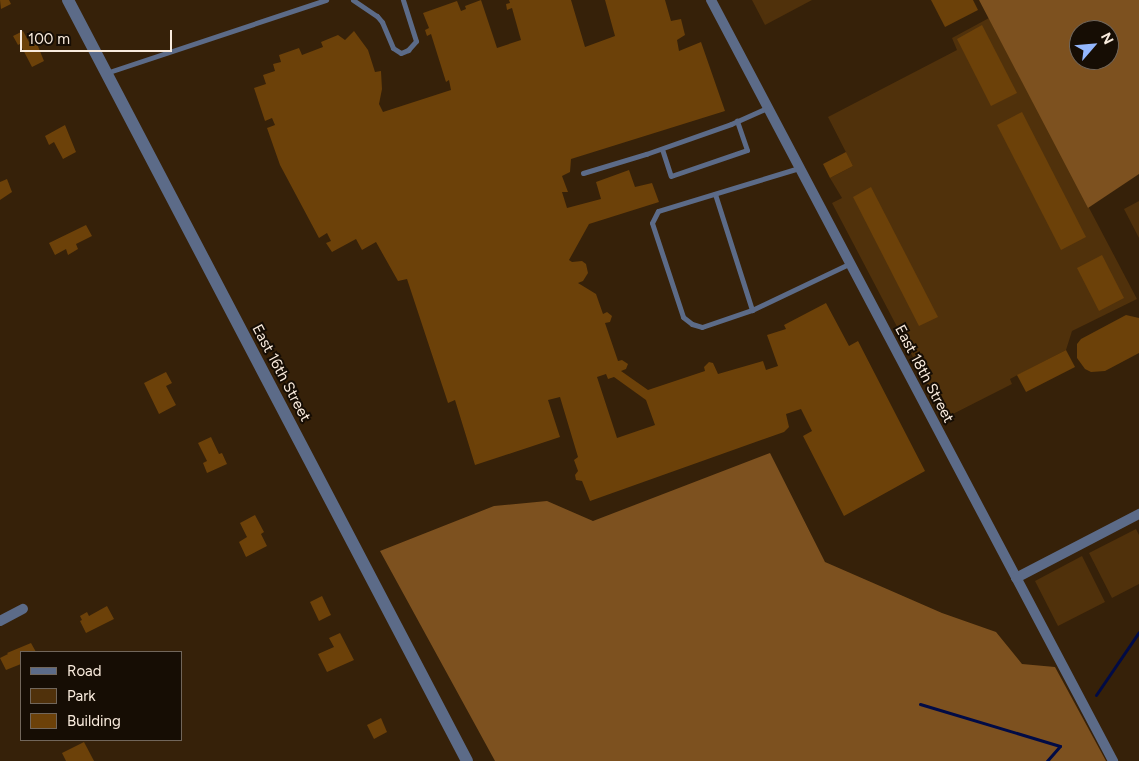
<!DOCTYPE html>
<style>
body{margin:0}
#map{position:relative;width:1139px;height:761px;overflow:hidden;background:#362109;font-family:Figtree,sans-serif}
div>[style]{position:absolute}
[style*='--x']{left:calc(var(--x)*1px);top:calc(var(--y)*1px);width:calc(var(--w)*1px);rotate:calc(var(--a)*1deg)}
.green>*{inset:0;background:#50310b}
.forest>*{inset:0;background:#7d511f}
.stream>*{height:3px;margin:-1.5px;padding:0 1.5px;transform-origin:1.5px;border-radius:1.5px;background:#010b46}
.building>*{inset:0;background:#6c4109}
.service>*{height:5px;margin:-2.5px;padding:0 2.5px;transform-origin:2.5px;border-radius:2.5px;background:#5c6b88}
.minor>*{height:10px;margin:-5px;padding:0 5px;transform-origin:5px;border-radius:5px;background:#5c6b88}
.tertiary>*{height:12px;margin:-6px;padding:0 6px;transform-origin:6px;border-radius:6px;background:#5c6b88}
span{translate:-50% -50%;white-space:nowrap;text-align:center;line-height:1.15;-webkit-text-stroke:4px #160d04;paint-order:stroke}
.street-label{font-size:15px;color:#f9ebdd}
.legend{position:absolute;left:20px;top:651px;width:162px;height:90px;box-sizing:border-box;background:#160d04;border:1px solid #71665b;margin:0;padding:6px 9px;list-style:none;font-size:15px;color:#f9ebdd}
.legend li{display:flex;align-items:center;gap:10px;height:25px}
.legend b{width:25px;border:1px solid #71665b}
.north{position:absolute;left:1069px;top:20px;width:50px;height:50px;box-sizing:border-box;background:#160d04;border:1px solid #71665b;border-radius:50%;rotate:63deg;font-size:14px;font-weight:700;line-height:20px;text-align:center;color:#f9ebdd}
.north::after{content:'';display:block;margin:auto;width:18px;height:22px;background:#94b7fd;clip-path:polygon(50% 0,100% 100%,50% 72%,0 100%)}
.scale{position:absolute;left:20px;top:30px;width:152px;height:22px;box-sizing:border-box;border:2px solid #f9ebdd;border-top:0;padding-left:6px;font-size:15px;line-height:18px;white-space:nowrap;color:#f9ebdd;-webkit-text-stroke:4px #160d04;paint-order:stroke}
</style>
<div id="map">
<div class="green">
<div style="clip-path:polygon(752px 0,812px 0,765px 25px)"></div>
<div style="clip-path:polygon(989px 18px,1137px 299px,1072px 331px,1066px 350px,1010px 379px,1012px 384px,945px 418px,832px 203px,842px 198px,830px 178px,853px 166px,828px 117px,957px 50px,952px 38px)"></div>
<div style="clip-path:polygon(1139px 201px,1139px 238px,1124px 209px)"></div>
<div style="clip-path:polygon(1136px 529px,1139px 535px,1139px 584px,1112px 598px,1089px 553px)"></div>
<div style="clip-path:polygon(1082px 556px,1105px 602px,1058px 626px,1035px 581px)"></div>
</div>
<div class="forest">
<div style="clip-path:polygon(evenodd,979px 0,1139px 0,1139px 174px,1088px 208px,979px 0,1079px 30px,1109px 30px,1109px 60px,1079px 60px,1079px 30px)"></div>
<div style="clip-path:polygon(770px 453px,825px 562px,942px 613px,996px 632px,1022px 664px,1055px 667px,1106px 761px,495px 761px,380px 551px,494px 506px,547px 501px,593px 521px)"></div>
</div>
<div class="stream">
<div style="--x:1096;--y:695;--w:76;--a:-55.7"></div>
<div style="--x:920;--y:704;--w:146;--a:16.7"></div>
<div style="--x:1060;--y:746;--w:20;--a:131"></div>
</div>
<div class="building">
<div style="clip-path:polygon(0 0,9px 0,11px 4px,1px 9px)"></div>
<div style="clip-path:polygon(evenodd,481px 0,497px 48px,521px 40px,512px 8px,507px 10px,506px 4px,510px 3px,509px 0,571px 0,585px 47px,615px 36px,605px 0,665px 0,671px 21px,681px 19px,685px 35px,677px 40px,679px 51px,701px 42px,725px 111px,571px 159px,570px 172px,562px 176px,568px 192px,562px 192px,567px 208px,601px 199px,596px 182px,629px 170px,635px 187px,652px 183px,659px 202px,589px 224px,569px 260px,572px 262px,582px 261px,586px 264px,588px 273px,583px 281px,578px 283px,596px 294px,603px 314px,607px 312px,612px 316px,610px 322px,605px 323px,618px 361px,622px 360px,628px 364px,626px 369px,621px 371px,648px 390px,705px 371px,704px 367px,709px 362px,713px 363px,718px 374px,763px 361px,766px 370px,778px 366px,767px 335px,786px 329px,784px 325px,826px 303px,849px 346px,858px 341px,925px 471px,844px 516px,803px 436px,812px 431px,801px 409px,786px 414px,789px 427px,784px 432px,590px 501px,582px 481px,576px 480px,575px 475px,578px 471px,574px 460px,578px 457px,560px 397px,548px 400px,560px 437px,475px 465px,455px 400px,448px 403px,407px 279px,398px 281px,376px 242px,362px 250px,356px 239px,332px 252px,326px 243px,331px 241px,327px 233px,319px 238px,280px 165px,267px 128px,275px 125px,272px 118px,265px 121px,254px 88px,266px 84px,263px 75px,275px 71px,273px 64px,281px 62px,279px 55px,299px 48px,302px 55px,323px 47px,321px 42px,338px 35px,345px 40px,354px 31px,368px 50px,375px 72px,381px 71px,382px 89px,379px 104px,383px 112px,451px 90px,449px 80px,446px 82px,431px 34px,427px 36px,425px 30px,429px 28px,423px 13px,457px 1px,461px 11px,466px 9px,465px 6px,481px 0,606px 374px,608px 379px,614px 377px,646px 400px,655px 425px,617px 438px,597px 377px,606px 374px)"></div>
<div style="clip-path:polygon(931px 0,973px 0,978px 10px,945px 27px)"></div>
<div style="clip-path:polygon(982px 25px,1017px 93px,991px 106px,957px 39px)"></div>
<div style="clip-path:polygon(23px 31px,29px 42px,35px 39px,44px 61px,32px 67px,20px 44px,18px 45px,13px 36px)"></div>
<div style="clip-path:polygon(1022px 112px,1086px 237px,1061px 250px,997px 125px)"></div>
<div style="clip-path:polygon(65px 125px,76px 152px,63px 159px,54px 142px,49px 145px,45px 136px)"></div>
<div style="clip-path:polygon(846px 152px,853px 166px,830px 178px,823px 164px)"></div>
<div style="clip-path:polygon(7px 179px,12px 192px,0 200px,0 182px)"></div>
<div style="clip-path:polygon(871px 187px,938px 317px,919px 326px,853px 197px)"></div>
<div style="clip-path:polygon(86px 225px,92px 236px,76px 244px,78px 249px,68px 255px,66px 249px,55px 255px,49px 243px)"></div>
<div style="clip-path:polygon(1102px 255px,1124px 298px,1099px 311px,1077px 268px)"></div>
<div style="clip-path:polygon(1126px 315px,1139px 318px,1139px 353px,1105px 371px,1091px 372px,1085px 369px,1077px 358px,1077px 344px,1081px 339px)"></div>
<div style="clip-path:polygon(1066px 350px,1075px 367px,1026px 392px,1017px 375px)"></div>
<div style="clip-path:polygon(166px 372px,172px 383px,166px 386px,176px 405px,159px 414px,144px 383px)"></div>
<div style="clip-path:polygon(211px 437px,219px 454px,222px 453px,227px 464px,207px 473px,203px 463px,207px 461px,198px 443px)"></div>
<div style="clip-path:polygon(255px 515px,264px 532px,261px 534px,267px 546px,246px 557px,239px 542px,247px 537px,240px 523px)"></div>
<div style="clip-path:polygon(322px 596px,331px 615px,319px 621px,310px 602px)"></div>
<div style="clip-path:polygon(107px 606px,114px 619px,86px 633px,80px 621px,82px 620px,80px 616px,87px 612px,89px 616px)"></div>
<div style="clip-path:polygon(340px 633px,354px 660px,327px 672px,318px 654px,334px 647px,329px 638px)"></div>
<div style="clip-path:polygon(31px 643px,36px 652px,21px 652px,21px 664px,6px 670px,0 658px,8px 654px,7px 653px)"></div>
<div style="clip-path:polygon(381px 718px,387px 732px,374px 739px,367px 725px)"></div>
<div style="clip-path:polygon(84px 742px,94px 761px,66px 761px,62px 753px)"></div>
</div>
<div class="service">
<div style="--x:353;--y:0;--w:29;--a:34"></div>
<div style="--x:377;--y:16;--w:8;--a:50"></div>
<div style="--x:382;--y:22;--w:28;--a:67"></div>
<div style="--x:393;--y:48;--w:9;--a:32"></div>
<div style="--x:401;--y:53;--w:8;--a:-23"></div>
<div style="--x:408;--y:50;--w:12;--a:-48"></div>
<div style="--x:416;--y:41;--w:43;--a:-107.6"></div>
<div style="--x:106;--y:73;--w:232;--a:-18.4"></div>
<div style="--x:662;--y:149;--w:28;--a:72"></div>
<div style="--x:671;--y:176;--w:80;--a:-18.9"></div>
<div style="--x:747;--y:150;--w:31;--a:-109"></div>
<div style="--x:799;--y:168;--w:147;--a:163"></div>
<div style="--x:658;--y:211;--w:13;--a:117"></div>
<div style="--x:652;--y:223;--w:99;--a:71.7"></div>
<div style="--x:683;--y:317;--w:11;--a:38"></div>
<div style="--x:692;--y:324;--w:10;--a:17"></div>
<div style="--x:702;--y:327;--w:53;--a:-18.8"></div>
<div style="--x:752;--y:310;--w:107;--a:-25.4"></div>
<div style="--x:583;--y:173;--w:66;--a:-16.8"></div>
<div style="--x:646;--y:154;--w:90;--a:-19.4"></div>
<div style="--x:731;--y:124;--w:39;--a:-24"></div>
<div style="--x:715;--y:194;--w:122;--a:72.3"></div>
</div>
<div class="minor">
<div style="--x:711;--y:0;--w:861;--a:62.15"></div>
<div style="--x:1016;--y:578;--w:139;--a:-27.5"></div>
<div style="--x:0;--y:621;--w:26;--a:-28"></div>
</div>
<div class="tertiary">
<div style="--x:68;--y:0;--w:859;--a:62.33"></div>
</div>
<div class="street-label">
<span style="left:281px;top:373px;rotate:62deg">East 16th Street</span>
<span style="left:924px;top:374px;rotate:62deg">East 18th Street</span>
</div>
<ul class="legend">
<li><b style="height:6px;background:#5c6b88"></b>Road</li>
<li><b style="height:14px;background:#50310b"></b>Park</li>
<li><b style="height:14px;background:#6c4109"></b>Building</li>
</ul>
<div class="north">N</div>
<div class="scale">100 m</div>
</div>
